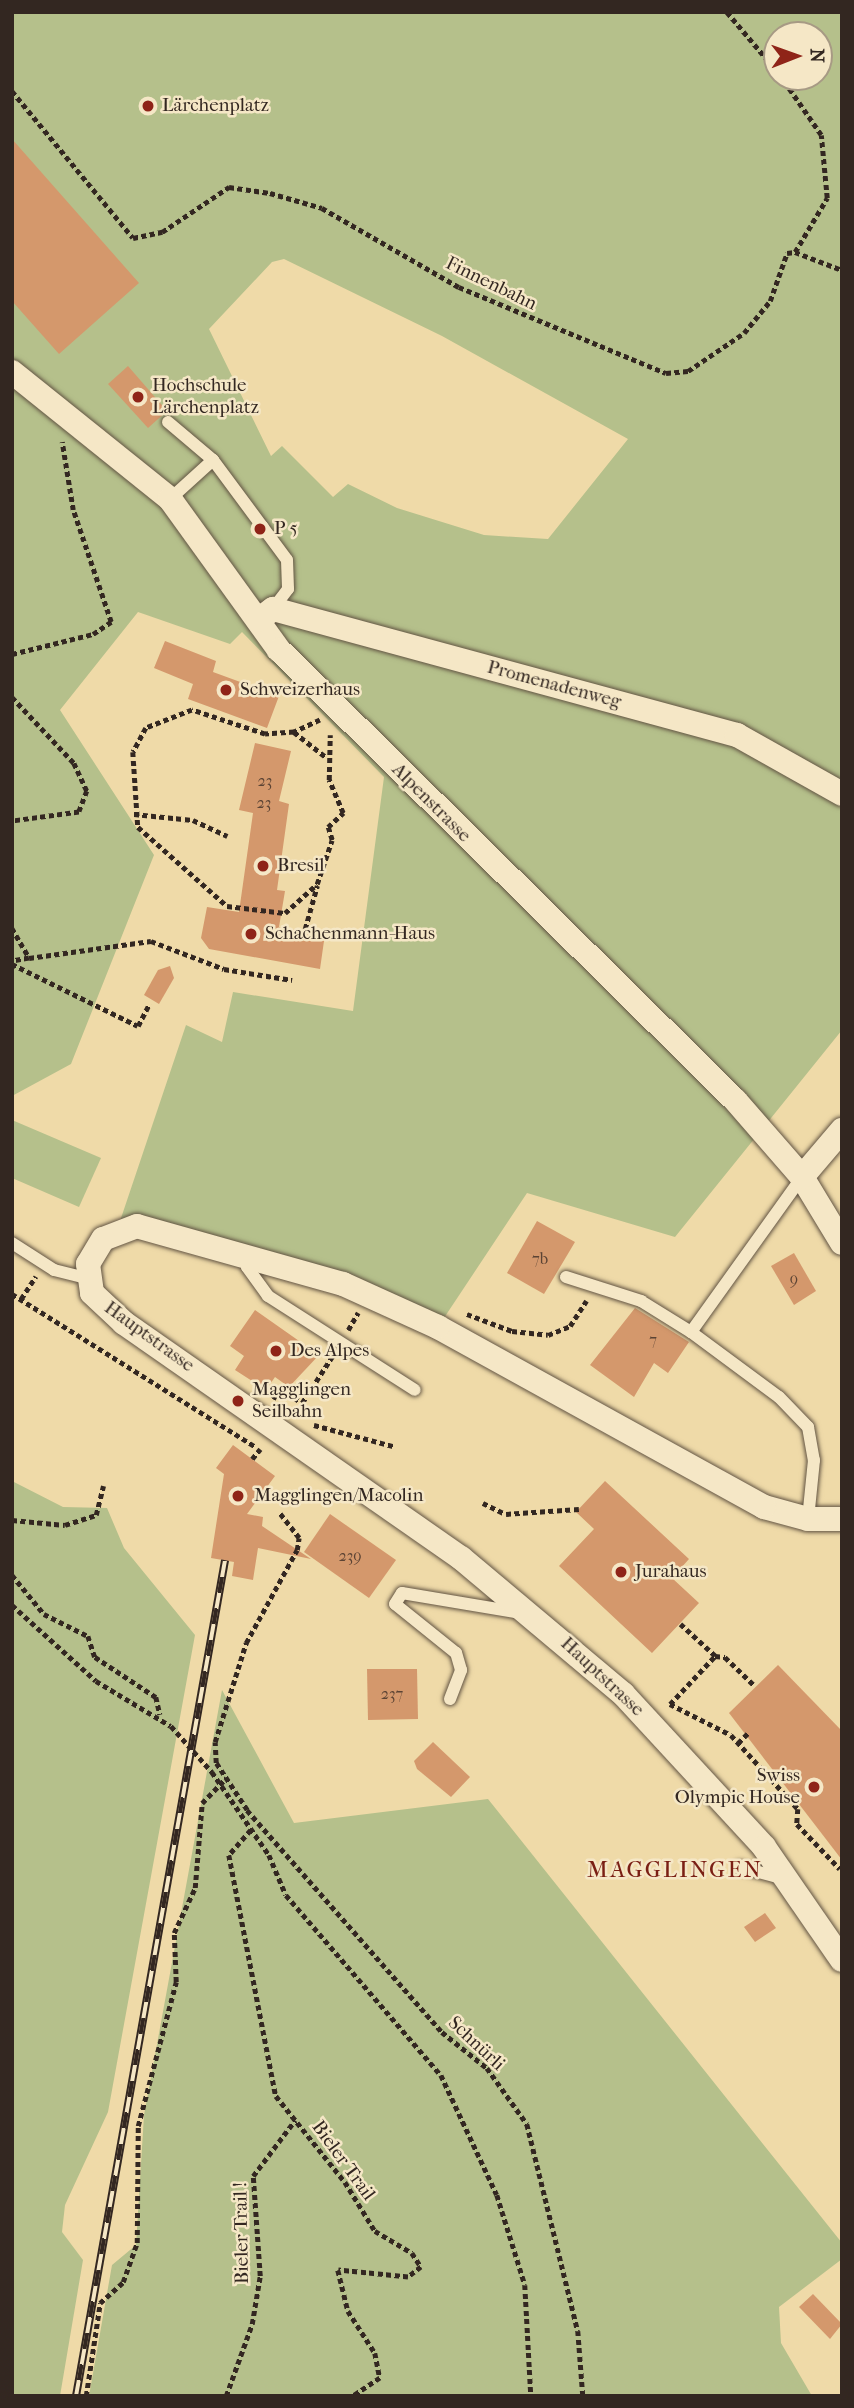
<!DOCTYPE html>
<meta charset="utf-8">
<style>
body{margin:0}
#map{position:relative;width:854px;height:2408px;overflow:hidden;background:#efdaa8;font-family:"IM FELL French Canon",serif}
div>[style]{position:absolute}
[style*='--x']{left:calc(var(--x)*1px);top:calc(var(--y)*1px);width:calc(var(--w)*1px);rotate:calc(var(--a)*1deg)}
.green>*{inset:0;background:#b5c08b}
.building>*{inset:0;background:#d4986c}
.path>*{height:4.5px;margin-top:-2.25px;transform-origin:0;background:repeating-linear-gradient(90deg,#332721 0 5px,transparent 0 8.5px)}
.roads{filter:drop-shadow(0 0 2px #625443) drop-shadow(0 0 2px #625443)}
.lane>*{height:12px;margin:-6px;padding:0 6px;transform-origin:6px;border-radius:6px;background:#f5e7c6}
.street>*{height:24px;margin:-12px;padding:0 12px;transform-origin:12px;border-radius:12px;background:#f5e7c6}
.rail>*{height:8px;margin-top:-4px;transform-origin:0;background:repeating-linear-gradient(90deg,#f5e7c6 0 16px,#332721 0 32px);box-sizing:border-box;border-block:2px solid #332721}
.path-bridge>*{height:4.5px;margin-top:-2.25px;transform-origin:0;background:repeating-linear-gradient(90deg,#332721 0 5px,transparent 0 8.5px)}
.dots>*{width:19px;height:19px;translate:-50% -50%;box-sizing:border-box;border:4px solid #f5e7c6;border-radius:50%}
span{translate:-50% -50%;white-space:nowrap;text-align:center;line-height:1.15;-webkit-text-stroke:5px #f5e7c6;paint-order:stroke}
.number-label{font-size:16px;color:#5b4334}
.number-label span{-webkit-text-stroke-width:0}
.poi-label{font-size:19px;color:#332721}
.left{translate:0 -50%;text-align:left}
.right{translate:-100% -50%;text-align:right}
.street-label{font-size:19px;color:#332721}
.quarter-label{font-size:23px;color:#7a1f14;letter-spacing:2px}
.frame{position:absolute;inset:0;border:14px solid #332721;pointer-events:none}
.north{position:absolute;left:763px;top:21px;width:70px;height:70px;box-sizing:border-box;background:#f5e7c6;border:2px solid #a79a84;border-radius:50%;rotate:89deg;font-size:19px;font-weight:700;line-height:28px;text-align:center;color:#332721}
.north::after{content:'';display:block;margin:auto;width:24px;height:32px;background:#8f2418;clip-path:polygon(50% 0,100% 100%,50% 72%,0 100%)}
</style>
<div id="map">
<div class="green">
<div style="clip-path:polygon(evenodd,12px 12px,842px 12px,842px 1030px,675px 1237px,527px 1193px,438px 1327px,402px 1309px,117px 1230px,186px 1025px,222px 1042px,233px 992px,353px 1011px,384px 777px,242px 632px,230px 644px,138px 612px,60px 710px,154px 855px,71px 1064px,12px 1096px,12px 12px,777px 35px,819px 35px,819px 77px,777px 77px,777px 35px,12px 12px,284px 259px,442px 336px,628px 439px,548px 539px,484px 535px,397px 508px,348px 484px,333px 497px,282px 446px,271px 456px,209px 329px,272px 262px,284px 259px)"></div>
<div style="clip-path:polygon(12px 1120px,101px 1158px,79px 1207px,12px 1178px)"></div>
<div style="clip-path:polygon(12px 1481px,63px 1507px,107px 1508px,124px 1548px,195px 1635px,108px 2112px,65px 2205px,62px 2232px,83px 2260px,60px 2396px,12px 2396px)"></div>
<div style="clip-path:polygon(222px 1690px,294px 1823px,488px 1799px,842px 2243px,842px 2259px,779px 2307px,781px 2343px,812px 2396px,89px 2396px,112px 2265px,136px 2245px,144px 2115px)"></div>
</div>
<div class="building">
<div style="clip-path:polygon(12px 139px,139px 283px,59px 354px,12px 301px)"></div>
<div style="clip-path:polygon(128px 366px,167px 411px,148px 428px,108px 384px)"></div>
<div style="clip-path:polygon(165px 641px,216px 661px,213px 672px,279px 696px,267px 728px,188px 699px,193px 684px,154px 668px)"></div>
<div style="clip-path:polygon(255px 743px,291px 751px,279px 801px,289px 804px,277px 890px,285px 891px,279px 927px,325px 934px,320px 969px,209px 949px,201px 938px,207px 907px,239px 912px,253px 813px,239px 810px)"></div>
<div style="clip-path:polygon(170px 966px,174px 978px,159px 1004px,144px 995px,158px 970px)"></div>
<div style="clip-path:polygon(537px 1221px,575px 1242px,544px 1294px,507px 1273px)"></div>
<div style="clip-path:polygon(794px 1253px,816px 1291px,794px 1305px,771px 1266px)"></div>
<div style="clip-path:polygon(635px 1308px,689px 1342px,668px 1373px,654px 1363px,634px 1397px,590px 1365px)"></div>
<div style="clip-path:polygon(255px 1310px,319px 1355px,289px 1387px,275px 1377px,266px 1390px,235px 1370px,244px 1356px,230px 1346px)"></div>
<div style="clip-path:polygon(233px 1445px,275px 1476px,247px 1514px,263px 1517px,262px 1526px,311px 1559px,258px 1548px,253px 1580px,232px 1576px,234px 1562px,211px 1558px,224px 1474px,216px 1468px)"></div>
<div style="clip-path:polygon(605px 1481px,689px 1559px,672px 1578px,699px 1603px,652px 1653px,559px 1566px,594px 1529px,576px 1512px)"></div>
<div style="clip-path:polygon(330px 1514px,396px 1560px,369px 1598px,304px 1552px)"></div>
<div style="clip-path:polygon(778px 1665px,842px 1731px,842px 1860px,729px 1713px)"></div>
<div style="clip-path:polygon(367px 1669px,417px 1669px,418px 1719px,368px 1720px)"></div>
<div style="clip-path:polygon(433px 1742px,470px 1777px,451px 1797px,417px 1769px,414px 1761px)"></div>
<div style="clip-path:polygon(765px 1913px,776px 1928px,755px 1942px,744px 1927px)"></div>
<div style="clip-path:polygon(813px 2294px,842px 2324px,830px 2339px,799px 2307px)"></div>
</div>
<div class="path">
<div style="--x:727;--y:12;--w:77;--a:49.7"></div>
<div style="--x:12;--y:91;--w:190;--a:50.5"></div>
<div style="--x:133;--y:238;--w:30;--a:-12"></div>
<div style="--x:162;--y:232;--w:81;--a:-33.9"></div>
<div style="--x:229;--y:187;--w:41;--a:8.3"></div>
<div style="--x:270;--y:193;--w:54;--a:16.1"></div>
<div style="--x:322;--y:208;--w:158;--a:30"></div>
<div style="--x:459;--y:287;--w:224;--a:22.6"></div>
<div style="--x:666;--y:373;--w:22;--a:-5"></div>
<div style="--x:688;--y:371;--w:68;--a:-34.2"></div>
<div style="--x:744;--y:333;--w:41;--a:-50.9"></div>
<div style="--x:770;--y:301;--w:51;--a:-70.5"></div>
<div style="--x:787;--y:253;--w:8;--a:-7"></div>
<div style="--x:795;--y:252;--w:63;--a:-59.3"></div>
<div style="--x:827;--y:198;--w:63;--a:-95.4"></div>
<div style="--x:821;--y:135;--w:70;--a:-124.6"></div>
<div style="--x:795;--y:252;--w:50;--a:21"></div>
<div style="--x:12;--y:654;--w:83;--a:-13.9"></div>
<div style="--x:93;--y:634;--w:22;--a:-34"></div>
<div style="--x:111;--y:622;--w:118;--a:-108.7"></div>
<div style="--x:73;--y:510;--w:69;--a:-99.2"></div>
<div style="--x:12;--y:697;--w:91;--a:46.8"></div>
<div style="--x:74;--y:763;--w:31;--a:65"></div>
<div style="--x:87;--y:791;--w:22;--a:111"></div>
<div style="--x:79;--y:812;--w:68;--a:172.3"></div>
<div style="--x:320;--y:720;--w:29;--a:155"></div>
<div style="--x:294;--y:732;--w:29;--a:176"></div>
<div style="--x:265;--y:734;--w:77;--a:-161.8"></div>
<div style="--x:192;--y:710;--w:49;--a:158.6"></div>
<div style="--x:146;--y:728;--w:27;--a:118"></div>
<div style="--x:133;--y:752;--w:75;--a:86.2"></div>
<div style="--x:138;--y:827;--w:119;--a:41.6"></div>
<div style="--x:227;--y:906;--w:58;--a:6.9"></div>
<div style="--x:285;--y:913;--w:43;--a:-42.2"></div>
<div style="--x:317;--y:884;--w:46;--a:-71.2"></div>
<div style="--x:332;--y:840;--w:14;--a:-107"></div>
<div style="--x:328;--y:827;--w:21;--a:-43"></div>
<div style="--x:343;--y:813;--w:36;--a:-113"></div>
<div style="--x:329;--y:780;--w:45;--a:-88.7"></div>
<div style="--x:294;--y:732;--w:41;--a:38"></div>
<div style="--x:134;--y:814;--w:59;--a:5.8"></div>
<div style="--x:193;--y:820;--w:38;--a:25"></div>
<div style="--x:12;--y:928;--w:34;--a:60"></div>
<div style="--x:29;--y:958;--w:17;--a:170"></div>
<div style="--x:305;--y:929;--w:45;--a:-74.4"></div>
<div style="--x:29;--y:958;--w:123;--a:-7.9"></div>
<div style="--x:151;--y:941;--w:78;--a:21"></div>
<div style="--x:224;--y:969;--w:69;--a:9.2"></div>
<div style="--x:12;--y:964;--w:140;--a:26.2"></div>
<div style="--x:138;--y:1026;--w:25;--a:-63"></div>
<div style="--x:12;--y:1294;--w:288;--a:32.1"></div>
<div style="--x:21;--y:1299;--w:27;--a:-57"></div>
<div style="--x:467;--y:1314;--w:48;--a:20.7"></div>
<div style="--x:512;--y:1331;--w:36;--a:6"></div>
<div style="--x:548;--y:1335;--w:24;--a:-22"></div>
<div style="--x:570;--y:1326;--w:30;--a:-57"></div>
<div style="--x:348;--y:1330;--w:20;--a:-60"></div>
<div style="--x:273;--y:1399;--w:13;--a:-58"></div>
<div style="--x:280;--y:1388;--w:27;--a:34"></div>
<div style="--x:302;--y:1403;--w:57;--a:-57.1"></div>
<div style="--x:314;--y:1425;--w:82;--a:14.9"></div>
<div style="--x:252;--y:1459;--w:13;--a:-51"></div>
<div style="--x:265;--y:1490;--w:14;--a:34"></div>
<div style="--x:483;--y:1503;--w:25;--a:26"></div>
<div style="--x:506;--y:1514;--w:73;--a:-3.9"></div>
<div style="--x:12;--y:1520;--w:53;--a:5.4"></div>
<div style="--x:65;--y:1525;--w:33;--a:-18"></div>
<div style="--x:96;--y:1515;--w:30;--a:-76"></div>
<div style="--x:12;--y:1575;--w:50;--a:50.6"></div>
<div style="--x:44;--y:1614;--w:49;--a:26.6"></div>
<div style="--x:88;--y:1636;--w:22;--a:72"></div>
<div style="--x:95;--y:1657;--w:73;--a:33.3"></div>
<div style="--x:156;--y:1697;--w:18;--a:77"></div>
<div style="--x:12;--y:1605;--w:113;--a:42.1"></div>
<div style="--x:96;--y:1681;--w:87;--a:31"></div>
<div style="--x:715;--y:1656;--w:10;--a:6"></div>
<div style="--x:725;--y:1657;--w:42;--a:44"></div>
<div style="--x:670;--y:1704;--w:68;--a:26.9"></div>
<div style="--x:731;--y:1735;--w:100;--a:47.8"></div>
<div style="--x:798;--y:1809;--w:15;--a:94"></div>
<div style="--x:797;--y:1824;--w:62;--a:46.3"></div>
<div style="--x:670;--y:1704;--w:66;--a:-46.8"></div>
<div style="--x:715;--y:1656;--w:47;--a:-137.6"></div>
<div style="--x:738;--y:1743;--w:14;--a:-45"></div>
<div style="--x:212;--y:1772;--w:101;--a:55.5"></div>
<div style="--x:269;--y:1855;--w:43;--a:67"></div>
<div style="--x:286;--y:1895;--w:238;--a:49.3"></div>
<div style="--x:441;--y:2075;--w:132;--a:65"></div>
<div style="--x:497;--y:2195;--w:94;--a:72.7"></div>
<div style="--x:525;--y:2285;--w:111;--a:86.9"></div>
<div style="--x:247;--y:1810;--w:295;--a:48.7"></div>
<div style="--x:442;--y:2032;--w:58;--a:38.7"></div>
<div style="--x:487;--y:2068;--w:69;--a:54.5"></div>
<div style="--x:527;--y:2124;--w:213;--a:76.2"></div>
<div style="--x:578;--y:2331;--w:65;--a:85.6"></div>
<div style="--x:247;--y:1810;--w:56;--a:-123.4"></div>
<div style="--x:216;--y:1763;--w:21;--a:-93"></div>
<div style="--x:215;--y:1742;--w:104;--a:-72.6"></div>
<div style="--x:246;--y:1643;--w:106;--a:-61.3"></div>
<div style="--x:297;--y:1550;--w:12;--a:-81"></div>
<div style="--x:299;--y:1538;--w:31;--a:-128"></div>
<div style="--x:251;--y:1830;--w:33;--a:131"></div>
<div style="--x:229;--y:1855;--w:246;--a:79"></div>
<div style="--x:276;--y:2096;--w:110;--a:51.3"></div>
<div style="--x:345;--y:2182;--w:57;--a:58.5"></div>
<div style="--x:375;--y:2231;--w:43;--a:30.7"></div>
<div style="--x:412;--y:2253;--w:17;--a:57"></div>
<div style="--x:421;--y:2267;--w:16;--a:142"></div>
<div style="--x:408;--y:2277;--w:70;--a:-174.3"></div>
<div style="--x:338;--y:2270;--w:42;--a:76.3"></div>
<div style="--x:348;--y:2311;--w:50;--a:57.3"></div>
<div style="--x:375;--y:2353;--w:25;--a:79"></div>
<div style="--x:380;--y:2378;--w:32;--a:146"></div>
<div style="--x:86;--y:2396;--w:94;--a:-81.4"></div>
<div style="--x:100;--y:2303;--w:31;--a:-42"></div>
<div style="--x:123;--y:2282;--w:41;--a:-70.3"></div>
<div style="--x:137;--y:2243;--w:117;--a:-89.5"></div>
<div style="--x:138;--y:2126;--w:149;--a:-75.2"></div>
<div style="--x:176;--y:1982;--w:49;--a:-92.3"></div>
<div style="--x:174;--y:1933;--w:50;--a:-65"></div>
<div style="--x:195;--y:1888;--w:85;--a:-85.3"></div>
<div style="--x:202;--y:1803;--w:35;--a:-46"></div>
<div style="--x:226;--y:2396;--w:77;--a:-70.1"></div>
<div style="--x:252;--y:2324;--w:49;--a:-80.5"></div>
<div style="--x:260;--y:2276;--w:100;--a:-94"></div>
<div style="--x:253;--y:2176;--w:70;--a:-53.1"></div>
</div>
<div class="roads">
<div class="lane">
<div style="--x:168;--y:422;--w:59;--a:40.2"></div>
<div style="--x:170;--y:499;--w:58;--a:-42.2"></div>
<div style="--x:213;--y:460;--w:124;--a:53.5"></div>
<div style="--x:287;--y:560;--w:29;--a:88"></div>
<div style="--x:288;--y:589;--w:25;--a:127"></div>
<div style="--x:12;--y:1243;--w:50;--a:32.7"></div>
<div style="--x:54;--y:1270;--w:34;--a:14"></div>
<div style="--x:248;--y:1255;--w:12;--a:95"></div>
<div style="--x:247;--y:1267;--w:36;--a:54"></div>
<div style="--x:268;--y:1296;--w:174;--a:32.6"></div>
<div style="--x:566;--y:1277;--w:79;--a:17.7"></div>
<div style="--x:641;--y:1301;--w:59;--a:31.8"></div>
<div style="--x:691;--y:1332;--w:191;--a:-54.4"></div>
<div style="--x:691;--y:1332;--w:109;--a:36.5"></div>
<div style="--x:779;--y:1397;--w:42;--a:46"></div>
<div style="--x:808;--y:1427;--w:34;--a:80"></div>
<div style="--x:814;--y:1460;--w:59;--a:95.8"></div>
<div style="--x:450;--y:1699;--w:31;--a:-69"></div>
<div style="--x:461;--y:1670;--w:18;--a:-106"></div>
<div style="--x:456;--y:1653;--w:78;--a:-141.2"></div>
<div style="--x:395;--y:1604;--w:13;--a:-58"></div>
<div style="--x:402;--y:1593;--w:121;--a:9.5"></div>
<div style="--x:740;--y:1867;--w:47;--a:14.9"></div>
</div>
<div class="street">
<div style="--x:12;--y:372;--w:203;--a:38.8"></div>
<div style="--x:170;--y:499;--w:186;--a:54.2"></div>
<div style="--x:279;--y:650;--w:641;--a:44.62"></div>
<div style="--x:735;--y:1100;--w:102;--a:49"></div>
<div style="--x:802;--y:1177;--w:77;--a:58.8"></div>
<div style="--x:258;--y:620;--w:19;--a:-36"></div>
<div style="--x:273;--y:609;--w:481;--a:15.2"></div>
<div style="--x:737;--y:735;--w:120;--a:29.3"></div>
<div style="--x:802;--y:1177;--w:62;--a:-49.6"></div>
<div style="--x:842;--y:1519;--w:34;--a:180"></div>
<div style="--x:808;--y:1519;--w:46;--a:-164.7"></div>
<div style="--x:764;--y:1507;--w:372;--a:-151.1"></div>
<div style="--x:438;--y:1327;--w:104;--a:-155.6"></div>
<div style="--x:343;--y:1284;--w:214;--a:-164.3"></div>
<div style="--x:137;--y:1226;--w:36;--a:159"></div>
<div style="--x:103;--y:1239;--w:29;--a:121"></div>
<div style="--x:88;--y:1264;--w:29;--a:82"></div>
<div style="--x:92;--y:1293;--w:44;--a:43.2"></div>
<div style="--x:124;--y:1323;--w:411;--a:34.9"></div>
<div style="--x:461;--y:1558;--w:212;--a:40"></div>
<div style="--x:623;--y:1694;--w:208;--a:47.3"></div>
<div style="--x:764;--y:1847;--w:137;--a:55.4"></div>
</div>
</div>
<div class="rail">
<div style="--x:76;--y:2396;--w:849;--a:-79.89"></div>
</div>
<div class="path-bridge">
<div style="--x:171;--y:1726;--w:62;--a:48.3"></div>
</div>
<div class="dots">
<div style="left:148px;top:106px;background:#8f2418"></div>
<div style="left:138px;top:397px;background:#8f2418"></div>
<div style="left:260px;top:529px;background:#8f2418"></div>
<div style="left:226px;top:690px;background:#8f2418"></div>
<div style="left:263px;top:866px;background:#8f2418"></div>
<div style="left:251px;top:934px;background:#8f2418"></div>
<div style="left:276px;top:1351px;background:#8f2418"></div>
<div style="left:238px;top:1401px;background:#8f2418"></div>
<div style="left:238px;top:1496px;background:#8f2418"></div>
<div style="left:621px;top:1572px;background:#8f2418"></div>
<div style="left:814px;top:1787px;background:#8f2418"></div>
</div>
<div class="number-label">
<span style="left:265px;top:781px">23</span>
<span style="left:264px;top:803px">23</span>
<span style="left:540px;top:1259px">7b</span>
<span style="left:794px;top:1279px">9</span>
<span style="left:653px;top:1340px">7</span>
<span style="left:350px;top:1556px">239</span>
<span style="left:392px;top:1694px">237</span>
</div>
<div class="poi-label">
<span class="left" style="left:162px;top:106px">Lärchenplatz</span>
<span class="left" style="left:152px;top:397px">Hochschule<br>Lärchenplatz</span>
<span class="left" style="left:274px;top:529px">P 5</span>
<span class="left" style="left:240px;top:690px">Schweizerhaus</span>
<span class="left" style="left:277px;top:866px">Bresil</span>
<span class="left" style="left:265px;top:934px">Schachenmann-Haus</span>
<span class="left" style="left:290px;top:1351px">Des Alpes</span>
<span class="left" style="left:252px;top:1401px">Magglingen<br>Seilbahn</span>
<span class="left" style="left:254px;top:1496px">Magglingen/Macolin</span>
<span class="left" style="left:635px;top:1572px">Jurahaus</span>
<span class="right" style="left:800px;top:1787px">Swiss<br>Olympic House</span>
</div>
<div class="street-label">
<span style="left:491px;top:284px;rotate:26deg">Finnenbahn</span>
<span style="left:554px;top:685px;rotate:15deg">Promenadenweg</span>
<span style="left:431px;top:803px;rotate:45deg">Alpenstrasse</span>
<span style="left:149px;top:1337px;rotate:36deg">Hauptstrasse</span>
<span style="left:602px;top:1677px;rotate:43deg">Hauptstrasse</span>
<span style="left:476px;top:2044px;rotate:43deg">Schnürli</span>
<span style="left:343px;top:2161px;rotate:54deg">Bieler Trail</span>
<span style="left:242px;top:2233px;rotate:-91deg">Bieler Trail !</span>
</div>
<div class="quarter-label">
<span style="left:675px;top:1870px">MAGGLINGEN</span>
</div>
<div class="frame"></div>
<div class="north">N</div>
</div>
